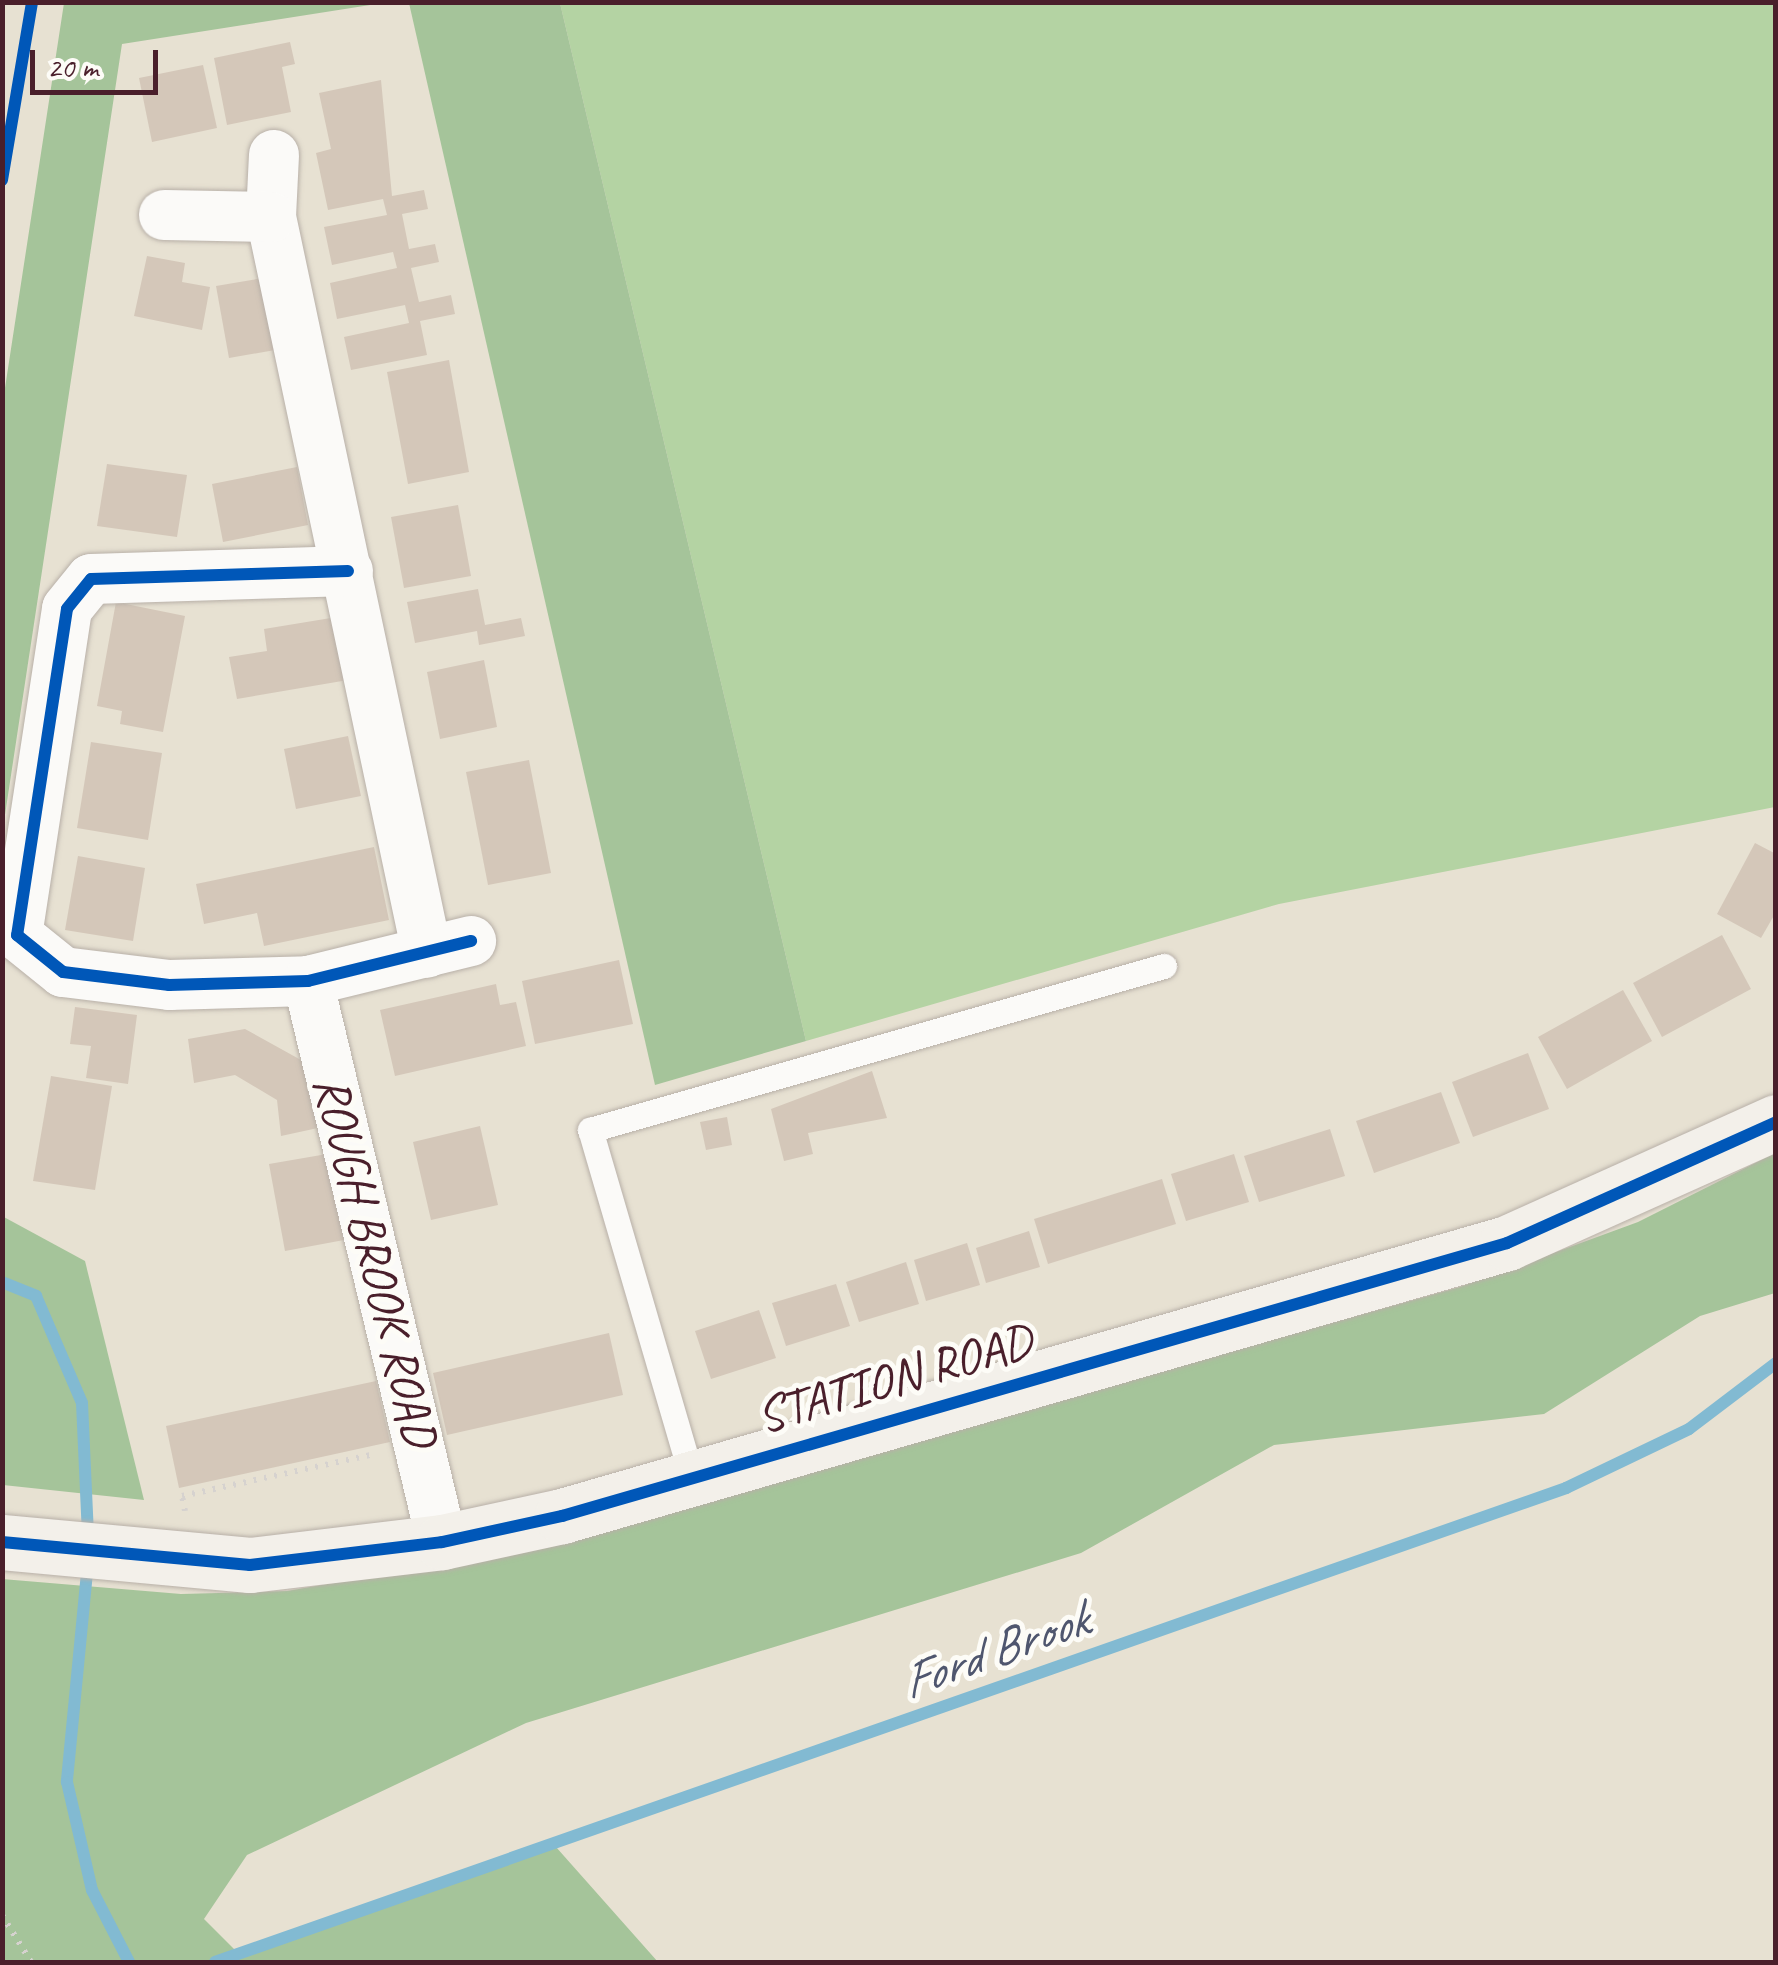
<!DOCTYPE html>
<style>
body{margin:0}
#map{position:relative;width:1778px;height:1965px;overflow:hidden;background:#e7e1d2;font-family:Caveat,sans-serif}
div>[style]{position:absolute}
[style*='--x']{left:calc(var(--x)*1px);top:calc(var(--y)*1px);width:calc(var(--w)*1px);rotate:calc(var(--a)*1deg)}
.green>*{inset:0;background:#b4d3a3}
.forest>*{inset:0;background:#a5c49a}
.stream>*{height:12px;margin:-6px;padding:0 6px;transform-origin:6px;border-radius:6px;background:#82bad2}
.building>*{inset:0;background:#d4c7b9}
.path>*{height:6px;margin-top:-3px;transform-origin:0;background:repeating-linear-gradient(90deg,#d6d2cf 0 2.5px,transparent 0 10.5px)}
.roads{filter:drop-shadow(0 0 2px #b8b0a8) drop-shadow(0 0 2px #b8b0a8)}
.lane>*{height:25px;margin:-12.5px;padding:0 12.5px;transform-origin:12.5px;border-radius:12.5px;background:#fbfaf8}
.street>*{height:50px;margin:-25px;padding:0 25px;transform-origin:25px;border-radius:25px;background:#fbfaf8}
.secondary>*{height:55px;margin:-27.5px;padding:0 27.5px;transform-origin:27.5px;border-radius:27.5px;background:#f3f0ea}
.cycleway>*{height:12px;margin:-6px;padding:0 6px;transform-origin:6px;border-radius:6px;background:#0057b8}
span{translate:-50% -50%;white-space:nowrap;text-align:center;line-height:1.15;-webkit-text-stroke:10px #fdfcf7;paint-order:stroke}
.street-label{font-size:50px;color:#4a1f2b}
.water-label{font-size:52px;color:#4f566e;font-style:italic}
.frame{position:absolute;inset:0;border:5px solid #4a1f2b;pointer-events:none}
.scale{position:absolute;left:30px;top:50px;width:128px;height:45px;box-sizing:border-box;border:5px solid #4a1f2b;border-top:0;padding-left:12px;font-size:30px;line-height:35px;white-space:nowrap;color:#4a1f2b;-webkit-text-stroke:8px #fdfcf7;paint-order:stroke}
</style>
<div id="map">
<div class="green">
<div style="clip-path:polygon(560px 3px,1775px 3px,1775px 807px,1279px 904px,806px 1041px)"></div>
</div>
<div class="forest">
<div style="clip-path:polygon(64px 3px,383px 3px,122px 44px,3px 828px,3px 401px)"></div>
<div style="clip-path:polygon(409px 3px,560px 3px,806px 1041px,655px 1085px)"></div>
<div style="clip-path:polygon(1775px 1153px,1775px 1293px,1700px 1316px,1544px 1414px,1274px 1445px,1081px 1553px,526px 1723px,247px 1855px,204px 1919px,239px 1954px,556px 1847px,658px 1962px,3px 1962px,2px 1579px,181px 1594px,287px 1591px,517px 1551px,1460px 1287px,1638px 1222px)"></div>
<div style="clip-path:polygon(2px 1216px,85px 1261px,144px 1500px,3px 1485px)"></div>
</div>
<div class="stream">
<div style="--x:2;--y:1282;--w:37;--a:22"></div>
<div style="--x:36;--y:1296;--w:116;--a:66.7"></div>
<div style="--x:82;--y:1403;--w:134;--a:87.4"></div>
<div style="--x:88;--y:1562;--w:221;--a:95.5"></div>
<div style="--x:67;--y:1782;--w:111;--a:77"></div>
<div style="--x:92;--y:1890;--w:81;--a:62.8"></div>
<div style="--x:215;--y:1962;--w:1432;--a:-19.33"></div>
<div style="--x:1566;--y:1488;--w:136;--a:-25.6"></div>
<div style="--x:1689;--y:1429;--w:109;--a:-37.2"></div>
</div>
<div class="building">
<div style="clip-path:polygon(290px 42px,295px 64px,282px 67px,291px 112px,227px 125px,214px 58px)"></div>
<div style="clip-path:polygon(203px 65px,217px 128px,152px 142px,139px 78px)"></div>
<div style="clip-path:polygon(381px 80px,392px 196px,424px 190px,428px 209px,402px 214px,409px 249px,435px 244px,439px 262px,411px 268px,419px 302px,451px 295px,455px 314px,420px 321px,427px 355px,351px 370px,344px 337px,409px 323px,405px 305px,337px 319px,330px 283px,397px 268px,393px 252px,332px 265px,324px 227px,387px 215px,383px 199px,328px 210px,316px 153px,331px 149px,319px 93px)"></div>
<div style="clip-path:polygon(147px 256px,185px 263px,182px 282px,210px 287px,202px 330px,134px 316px)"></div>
<div style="clip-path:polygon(263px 278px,275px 350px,229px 358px,216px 286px)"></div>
<div style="clip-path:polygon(449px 360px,469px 472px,408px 484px,387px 372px)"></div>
<div style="clip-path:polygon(107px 464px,187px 475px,177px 537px,97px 526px)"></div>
<div style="clip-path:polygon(297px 467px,308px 525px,223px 542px,212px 484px)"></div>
<div style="clip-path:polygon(458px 505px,471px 576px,404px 588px,391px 517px)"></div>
<div style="clip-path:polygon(478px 589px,485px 625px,521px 618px,525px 636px,479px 645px,477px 631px,415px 643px,407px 602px)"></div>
<div style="clip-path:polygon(116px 602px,185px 616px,163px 732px,120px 724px,122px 711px,97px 706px)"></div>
<div style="clip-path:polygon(337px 617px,348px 680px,237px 699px,229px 657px,267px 651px,264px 629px)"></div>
<div style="clip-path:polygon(484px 660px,497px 727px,440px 739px,427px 672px)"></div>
<div style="clip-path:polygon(348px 736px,361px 796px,296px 809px,284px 749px)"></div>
<div style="clip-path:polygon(91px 742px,162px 753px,148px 840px,77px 828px)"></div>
<div style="clip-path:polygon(529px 760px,551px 873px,488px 885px,466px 772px)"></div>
<div style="clip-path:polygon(1755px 843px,1776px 854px,1776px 912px,1761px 938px,1717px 914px)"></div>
<div style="clip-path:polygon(374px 847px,389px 920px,264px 946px,257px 913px,204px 924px,196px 884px)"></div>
<div style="clip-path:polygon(78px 856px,145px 868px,133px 941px,65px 930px)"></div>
<div style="clip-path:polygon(1722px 935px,1751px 989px,1662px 1037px,1633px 983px)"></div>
<div style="clip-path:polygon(619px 960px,633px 1024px,535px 1044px,522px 981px)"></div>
<div style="clip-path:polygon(496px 984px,500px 1005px,516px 1002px,526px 1046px,395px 1076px,380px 1010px)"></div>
<div style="clip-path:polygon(1623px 990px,1652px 1041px,1567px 1089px,1538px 1037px)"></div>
<div style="clip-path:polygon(75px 1007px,137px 1015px,128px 1084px,86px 1078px,91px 1046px,70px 1044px)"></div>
<div style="clip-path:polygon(245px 1029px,310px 1065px,327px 1126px,281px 1136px,277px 1100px,235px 1075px,194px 1083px,188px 1039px)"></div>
<div style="clip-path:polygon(1528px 1053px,1549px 1109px,1473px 1137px,1452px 1082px)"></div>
<div style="clip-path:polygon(872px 1071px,887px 1118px,808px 1133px,813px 1154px,784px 1161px,771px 1109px)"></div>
<div style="clip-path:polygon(51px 1076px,112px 1086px,95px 1190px,33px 1181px)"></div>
<div style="clip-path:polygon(1441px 1092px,1460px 1143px,1374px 1173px,1356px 1121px)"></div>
<div style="clip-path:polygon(727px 1117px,732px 1145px,706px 1150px,700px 1122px)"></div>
<div style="clip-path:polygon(480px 1126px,498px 1205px,431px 1220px,413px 1142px)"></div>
<div style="clip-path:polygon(1330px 1129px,1345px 1176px,1259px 1202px,1244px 1156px)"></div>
<div style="clip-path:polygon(327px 1154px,344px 1240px,285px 1251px,269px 1164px)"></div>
<div style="clip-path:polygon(1234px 1154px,1249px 1202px,1186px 1221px,1171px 1174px)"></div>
<div style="clip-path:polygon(1162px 1179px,1176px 1224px,1048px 1264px,1034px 1219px)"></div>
<div style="clip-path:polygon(1029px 1231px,1040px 1267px,986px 1283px,976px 1248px)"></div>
<div style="clip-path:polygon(967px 1243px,980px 1285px,926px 1301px,914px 1260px)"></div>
<div style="clip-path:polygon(906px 1262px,919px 1304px,859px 1322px,846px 1282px)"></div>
<div style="clip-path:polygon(836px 1284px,850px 1326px,786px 1346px,772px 1303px)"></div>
<div style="clip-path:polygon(759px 1310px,776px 1358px,711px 1379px,695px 1331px)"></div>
<div style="clip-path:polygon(609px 1333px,623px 1395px,447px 1435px,433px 1373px)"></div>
<div style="clip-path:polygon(376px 1381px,390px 1442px,179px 1488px,166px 1426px)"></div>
</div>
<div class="path">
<div style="--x:185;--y:1511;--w:15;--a:-101"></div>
<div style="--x:182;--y:1496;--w:198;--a:-12.3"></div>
<div style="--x:2;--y:1915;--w:55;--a:58.3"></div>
</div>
<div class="roads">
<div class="lane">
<div style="--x:692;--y:1478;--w:363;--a:-106.3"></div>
<div style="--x:590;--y:1130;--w:597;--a:-15.95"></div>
</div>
<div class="street">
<div style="--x:274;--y:155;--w:62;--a:92.8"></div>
<div style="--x:271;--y:217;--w:752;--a:78.03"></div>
<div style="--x:164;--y:215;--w:107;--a:1.1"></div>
<div style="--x:348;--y:571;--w:257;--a:178.2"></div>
<div style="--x:91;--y:579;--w:38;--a:129"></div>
<div style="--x:67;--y:609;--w:330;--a:98.7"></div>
<div style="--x:17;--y:935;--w:59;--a:38.8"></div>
<div style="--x:63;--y:972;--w:107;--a:7"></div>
<div style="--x:169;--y:985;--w:139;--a:-1.6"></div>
<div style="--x:308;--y:981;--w:168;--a:-13.8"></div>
<div style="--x:308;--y:981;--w:577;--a:76.57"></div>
</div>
<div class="secondary">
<div style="--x:2;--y:1542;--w:249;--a:5.3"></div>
<div style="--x:250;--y:1565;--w:193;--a:-6.8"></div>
<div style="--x:442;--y:1542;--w:123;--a:-12.2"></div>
<div style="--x:562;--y:1516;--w:984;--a:-16.11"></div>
<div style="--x:1507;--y:1243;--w:295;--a:-24.2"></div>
</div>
</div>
<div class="cycleway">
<div style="--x:2;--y:180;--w:181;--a:-80.4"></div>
<div style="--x:348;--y:571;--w:257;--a:178.2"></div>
<div style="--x:91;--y:579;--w:38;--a:129"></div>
<div style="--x:67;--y:609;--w:330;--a:98.7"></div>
<div style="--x:17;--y:935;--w:59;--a:38.8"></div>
<div style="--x:63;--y:972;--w:107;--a:7"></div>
<div style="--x:169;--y:985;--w:139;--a:-1.6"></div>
<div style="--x:308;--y:981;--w:168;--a:-13.8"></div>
<div style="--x:2;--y:1542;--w:249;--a:5.3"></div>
<div style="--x:250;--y:1565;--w:193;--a:-6.8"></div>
<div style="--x:442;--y:1542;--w:123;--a:-12.2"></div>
<div style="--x:562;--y:1516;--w:984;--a:-16.11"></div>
<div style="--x:1507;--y:1243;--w:295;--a:-24.2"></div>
</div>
<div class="street-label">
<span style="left:376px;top:1261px;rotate:76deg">ROUGH BROOK ROAD</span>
<span style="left:894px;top:1378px;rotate:-16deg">STATION ROAD</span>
</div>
<div class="water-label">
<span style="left:994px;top:1651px;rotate:-20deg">Ford Brook</span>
</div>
<div class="frame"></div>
<div class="scale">20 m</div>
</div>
